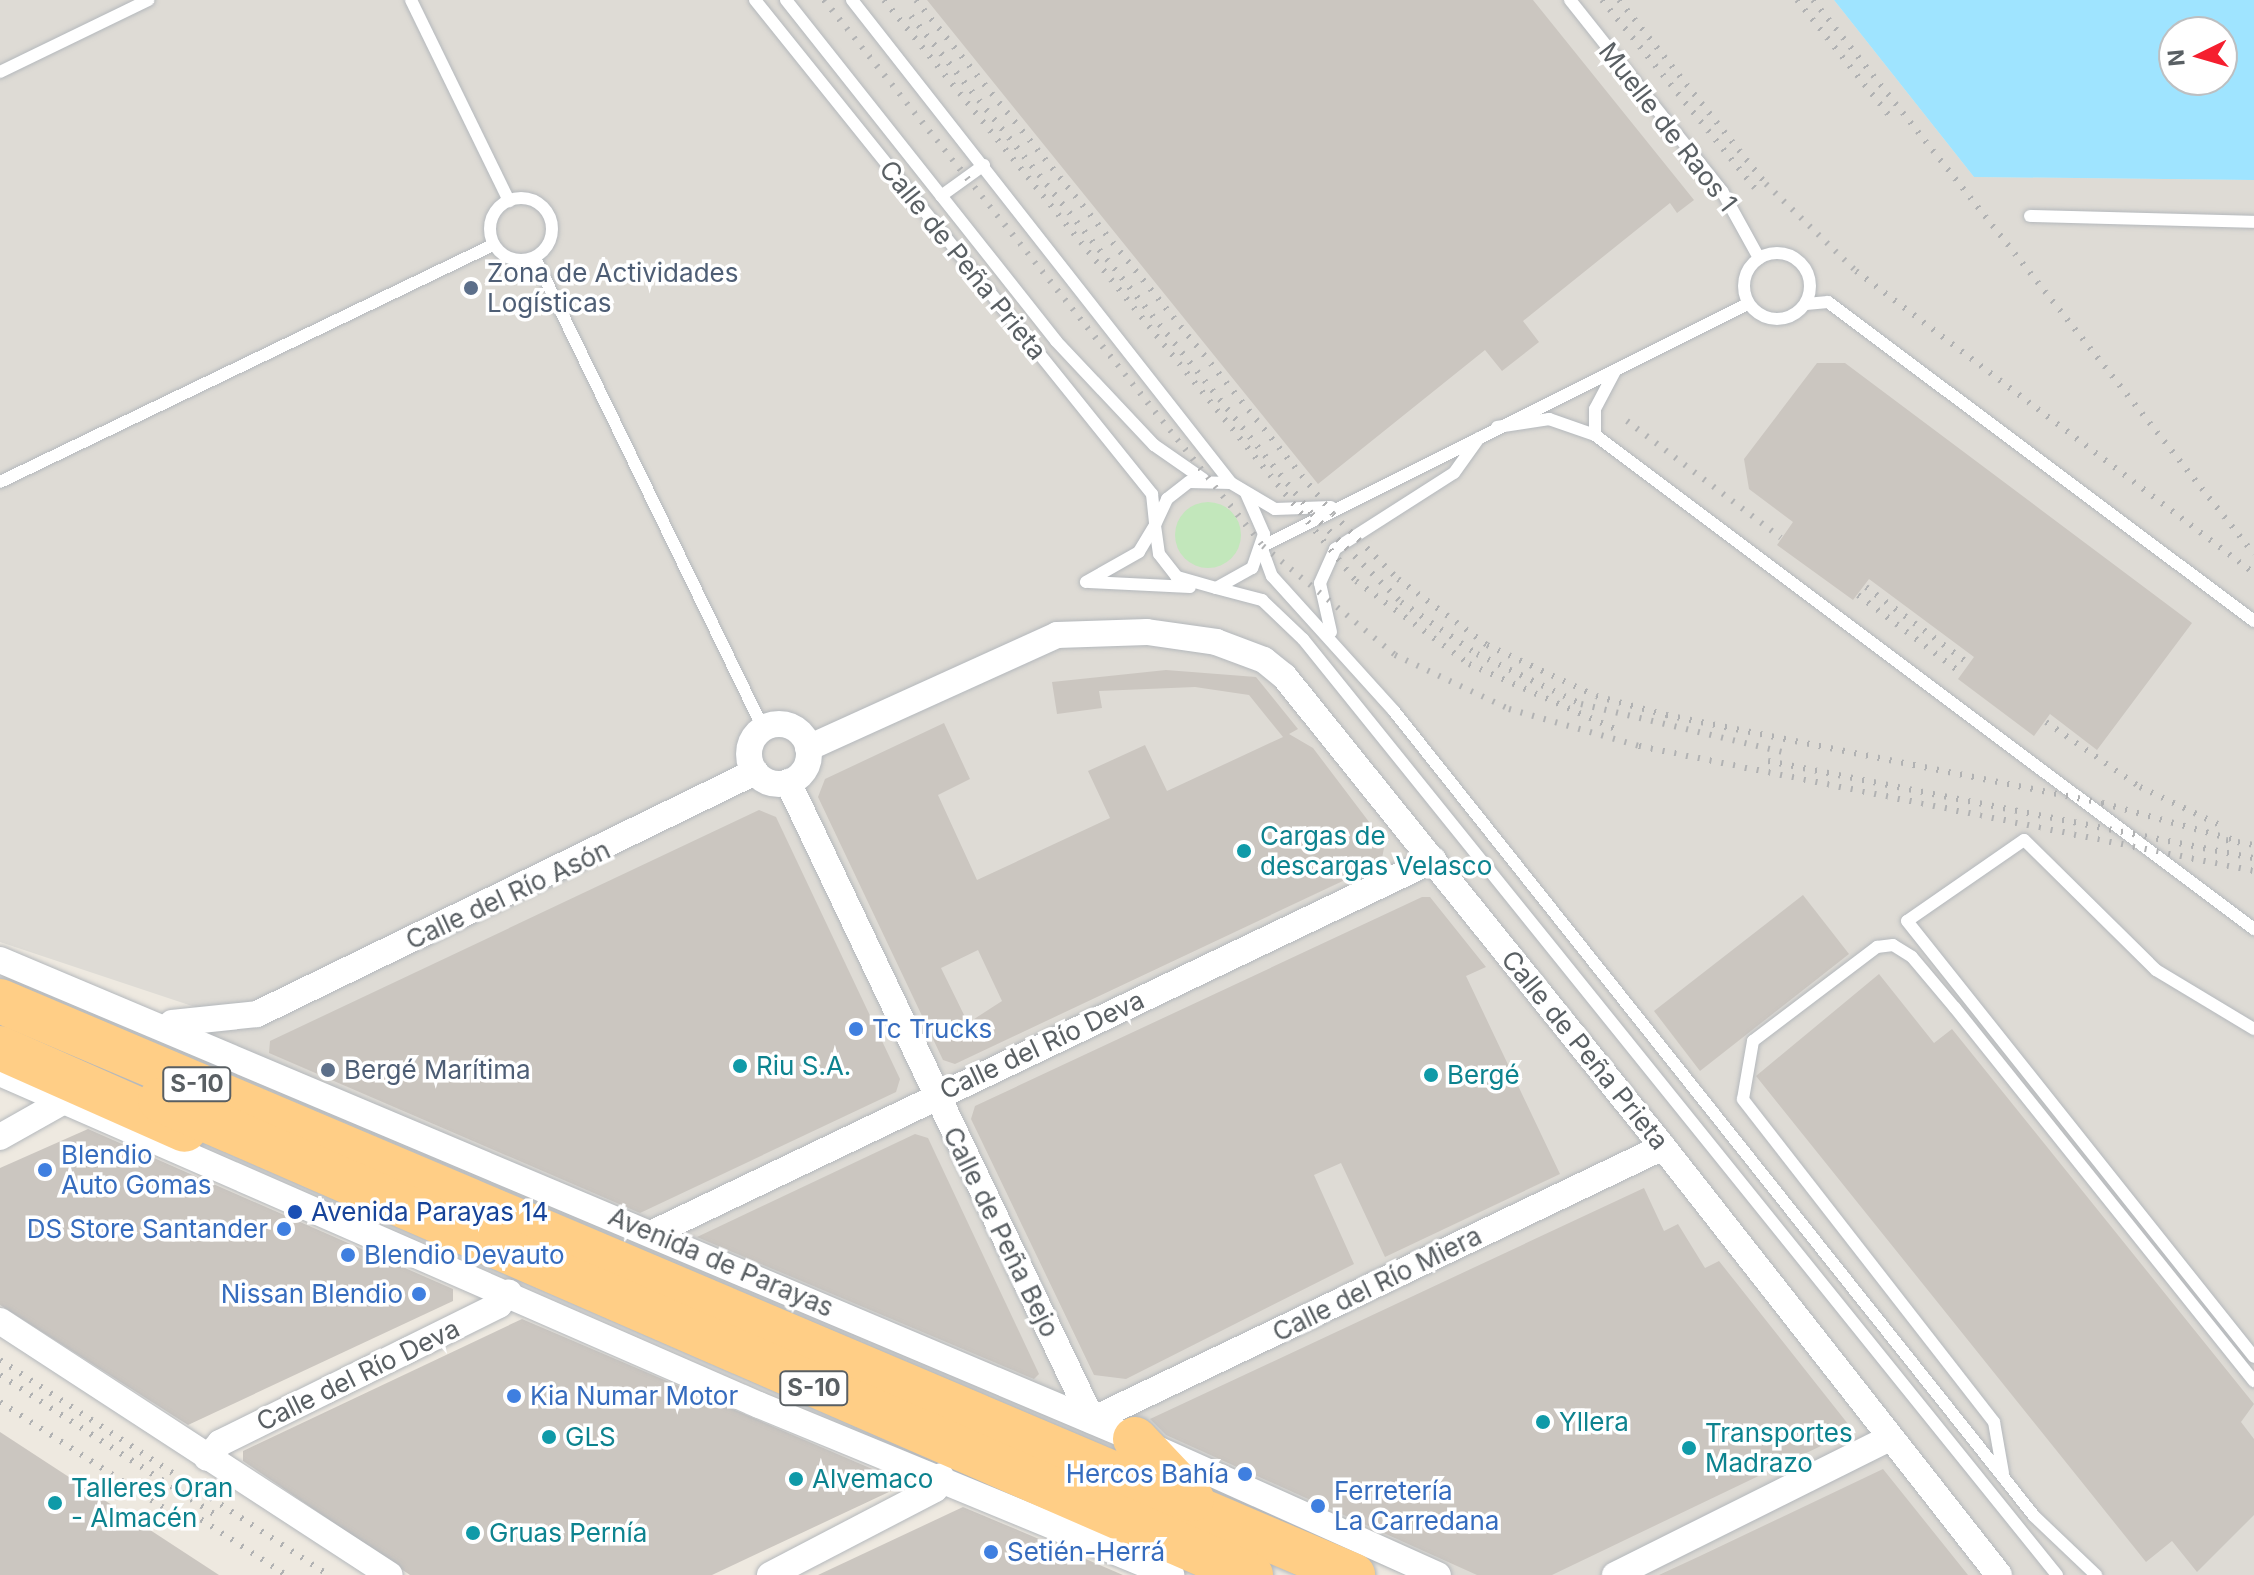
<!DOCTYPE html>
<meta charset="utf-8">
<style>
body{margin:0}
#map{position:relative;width:2254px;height:1575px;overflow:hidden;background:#eee9e0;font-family:Inter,sans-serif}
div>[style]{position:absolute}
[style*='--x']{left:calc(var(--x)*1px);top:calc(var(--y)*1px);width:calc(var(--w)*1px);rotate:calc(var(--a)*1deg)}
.industrial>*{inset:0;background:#dedbd5}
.green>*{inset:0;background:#c2e7bb}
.round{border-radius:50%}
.water>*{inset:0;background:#9fe4ff}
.building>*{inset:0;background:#cbc6c0}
.roads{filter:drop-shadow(0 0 2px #b4b8bc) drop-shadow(0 0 2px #b4b8bc)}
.service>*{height:12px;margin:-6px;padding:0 6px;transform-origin:6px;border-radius:6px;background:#fff}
.service>.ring{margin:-6px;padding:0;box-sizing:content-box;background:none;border:12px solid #fff;border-radius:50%}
.minor>*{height:26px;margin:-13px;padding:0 13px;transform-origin:13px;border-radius:13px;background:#fff}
.minor>.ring{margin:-13px;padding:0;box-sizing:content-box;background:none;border:26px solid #fff;border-radius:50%}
.motorway>*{height:44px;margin:-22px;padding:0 22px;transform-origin:22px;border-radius:22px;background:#ffce86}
.rail>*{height:6px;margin-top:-3px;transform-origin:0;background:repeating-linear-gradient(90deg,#b1b2b3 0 2px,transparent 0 12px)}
.dots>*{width:22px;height:22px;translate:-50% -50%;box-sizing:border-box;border:4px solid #fff;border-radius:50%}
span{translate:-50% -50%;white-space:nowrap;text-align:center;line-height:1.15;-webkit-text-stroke:7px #fff;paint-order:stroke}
.shield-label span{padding:2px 6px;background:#fff;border:2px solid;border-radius:6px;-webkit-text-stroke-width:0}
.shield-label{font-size:24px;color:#595f63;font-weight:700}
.street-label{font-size:26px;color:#595f63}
.service-label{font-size:26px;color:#4e5e75}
.left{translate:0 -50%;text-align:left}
.culture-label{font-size:26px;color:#0d838f}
.shop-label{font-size:26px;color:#366cbe}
.right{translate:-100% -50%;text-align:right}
.transit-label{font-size:26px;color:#164399}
.north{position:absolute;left:2158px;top:16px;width:80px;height:80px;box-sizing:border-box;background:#fff;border:2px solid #bdbfc1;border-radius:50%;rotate:265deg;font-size:22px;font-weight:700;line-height:32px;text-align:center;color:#595f63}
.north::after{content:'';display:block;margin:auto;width:28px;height:36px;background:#f51f2f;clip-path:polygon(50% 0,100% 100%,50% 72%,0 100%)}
</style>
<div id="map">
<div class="industrial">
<div style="clip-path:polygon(0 0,1834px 0,1974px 177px,2254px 180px,2254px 1575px,1404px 1575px,171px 1048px,195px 1007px,0 942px)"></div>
</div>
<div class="green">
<div class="round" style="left:1175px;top:502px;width:66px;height:66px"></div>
</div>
<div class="water">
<div style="clip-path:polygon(evenodd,1834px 0,2254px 0,2254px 180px,1974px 177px,1834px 0,2174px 32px,2222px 32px,2222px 80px,2174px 80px,2174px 32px)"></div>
</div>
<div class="building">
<div style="clip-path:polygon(927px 0,1533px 0,1694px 200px,1677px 213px,1670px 203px,1523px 321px,1539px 342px,1502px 371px,1485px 350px,1318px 484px)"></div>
<div style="clip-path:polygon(1817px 363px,1845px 363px,2192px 623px,2097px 750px,2050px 714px,2034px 736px,1958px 679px,1974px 657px,1869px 579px,1853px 600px,1777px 545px,1793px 522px,1749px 489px,1744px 459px)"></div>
<div style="clip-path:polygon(evenodd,1166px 670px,1256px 677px,1298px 729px,1289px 734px,1313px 748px,1385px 843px,1381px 863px,955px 1064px,943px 1060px,818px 797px,825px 779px,944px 723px,970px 779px,938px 795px,977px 880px,1110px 818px,1088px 771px,1145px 745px,1167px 791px,1283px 737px,1249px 695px,1195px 687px,1099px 691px,1102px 708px,1057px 714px,1052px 682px,1166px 670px,978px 950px,1002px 1001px,968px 1023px,941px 968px,978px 950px)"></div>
<div style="clip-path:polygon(759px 810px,776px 817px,900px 1079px,896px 1092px,640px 1213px,269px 1053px,270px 1041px)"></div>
<div style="clip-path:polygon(1803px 895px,1849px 954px,1700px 1071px,1654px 1011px)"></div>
<div style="clip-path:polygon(1422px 897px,1430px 897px,1486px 967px,1466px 976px,1560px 1174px,1385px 1257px,1341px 1163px,1314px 1175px,1354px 1264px,1126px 1379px,1094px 1375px,971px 1119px,975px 1106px)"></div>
<div style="clip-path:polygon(1879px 974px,1934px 1043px,1952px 1029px,2254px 1404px,2241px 1422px,2254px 1439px,2254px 1515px,2197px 1572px,2172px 1541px,2146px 1562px,1756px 1076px)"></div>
<div style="clip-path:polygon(88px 1129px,453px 1289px,453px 1301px,188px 1425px,0 1305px,0 1168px)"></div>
<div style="clip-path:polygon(915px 1134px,928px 1138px,1039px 1374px,1034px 1379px,697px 1237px)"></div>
<div style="clip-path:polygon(1644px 1188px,1664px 1231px,1678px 1224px,1705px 1268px,1719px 1261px,1848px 1424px,1846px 1434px,1552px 1575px,1477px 1575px,1166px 1435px,1150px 1419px)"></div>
<div style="clip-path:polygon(522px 1319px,891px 1477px,891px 1491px,712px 1575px,410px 1575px,243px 1461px,243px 1451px)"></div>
<div style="clip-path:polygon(0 1432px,219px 1575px,0 1575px)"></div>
<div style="clip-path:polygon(1883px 1469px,1968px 1575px,1659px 1575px,1700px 1556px)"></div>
<div style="clip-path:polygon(963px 1507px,1032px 1536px,1123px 1575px,818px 1575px)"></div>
</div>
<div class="roads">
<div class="service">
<div style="--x:411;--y:0;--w:224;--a:64"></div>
<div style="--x:755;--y:0;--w:634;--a:51.21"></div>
<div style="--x:1152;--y:494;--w:31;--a:84"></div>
<div style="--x:1155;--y:525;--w:31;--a:121"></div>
<div style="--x:1139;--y:552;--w:61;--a:150.5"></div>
<div style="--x:786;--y:0;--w:435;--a:51.6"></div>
<div style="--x:1056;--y:341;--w:143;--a:46.7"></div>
<div style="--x:1154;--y:445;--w:60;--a:34.8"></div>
<div style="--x:852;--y:0;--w:614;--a:51.88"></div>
<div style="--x:1570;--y:0;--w:244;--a:51.5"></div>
<div style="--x:1722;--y:191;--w:77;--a:61.1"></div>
<div style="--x:0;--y:72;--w:165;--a:-25.9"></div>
<div style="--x:941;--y:196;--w:53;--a:-35.8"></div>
<div class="ring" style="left:490px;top:198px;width:50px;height:50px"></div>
<div style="--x:2030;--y:216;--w:224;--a:1.5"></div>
<div class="ring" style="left:1744px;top:253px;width:54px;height:54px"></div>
<div style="--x:535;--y:258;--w:522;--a:64.12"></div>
<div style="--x:1806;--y:304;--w:22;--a:-5"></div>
<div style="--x:1828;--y:302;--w:532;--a:36.83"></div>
<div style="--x:1497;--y:427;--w:53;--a:-8.7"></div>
<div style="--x:1549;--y:419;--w:49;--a:19.2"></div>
<div style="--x:1595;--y:435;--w:824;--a:36.86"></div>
<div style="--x:1595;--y:435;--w:26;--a:-90"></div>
<div style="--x:1595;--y:409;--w:43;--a:-62.2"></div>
<div style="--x:0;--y:482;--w:547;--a:-25.68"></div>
<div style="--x:1246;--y:493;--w:45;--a:66.3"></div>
<div style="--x:1264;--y:534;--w:36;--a:109"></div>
<div style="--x:1252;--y:568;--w:41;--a:150.9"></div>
<div style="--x:1216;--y:588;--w:41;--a:-164.2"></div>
<div style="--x:1177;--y:577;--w:29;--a:-128"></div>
<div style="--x:1159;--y:554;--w:29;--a:-98"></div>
<div style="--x:1155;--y:525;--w:29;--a:-65"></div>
<div style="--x:1167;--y:499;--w:28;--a:-38"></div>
<div style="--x:1189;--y:482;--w:42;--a:1.4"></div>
<div style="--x:1231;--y:483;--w:51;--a:30.6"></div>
<div style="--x:1275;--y:509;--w:56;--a:-2"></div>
<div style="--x:1263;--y:546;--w:542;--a:-26.52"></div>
<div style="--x:1262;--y:549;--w:29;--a:70"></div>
<div style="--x:1272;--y:576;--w:182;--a:47.9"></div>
<div style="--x:1394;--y:711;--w:1028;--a:51.51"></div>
<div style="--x:2034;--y:1516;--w:86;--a:43.6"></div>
<div style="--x:1089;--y:582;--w:101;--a:2.8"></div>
<div style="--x:1216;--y:588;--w:48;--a:14.6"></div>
<div style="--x:1262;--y:600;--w:57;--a:43.6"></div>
<div style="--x:1303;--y:639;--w:1202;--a:51.15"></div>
<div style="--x:1331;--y:632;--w:50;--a:-102.7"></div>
<div style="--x:1320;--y:583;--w:37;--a:-66"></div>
<div style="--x:1335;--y:549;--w:141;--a:-32.6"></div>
<div style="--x:1454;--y:473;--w:43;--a:-54.5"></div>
<div style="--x:2254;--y:1029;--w:114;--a:-149"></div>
<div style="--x:2156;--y:970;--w:185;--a:-135.4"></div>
<div style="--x:2024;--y:840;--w:142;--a:145.3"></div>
<div style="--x:1907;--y:921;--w:557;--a:51.48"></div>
<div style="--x:2003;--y:1473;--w:52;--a:-100"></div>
<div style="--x:1994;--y:1422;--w:409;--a:-127.9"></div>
<div style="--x:1743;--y:1099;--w:59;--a:-80.2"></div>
<div style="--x:1753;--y:1041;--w:156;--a:-37.2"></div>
<div style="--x:1877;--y:947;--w:16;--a:-7"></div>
<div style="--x:1893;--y:945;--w:22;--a:32"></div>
<div style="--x:1912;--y:957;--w:67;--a:49.9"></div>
<div style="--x:1955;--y:1008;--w:478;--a:51.3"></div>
</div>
<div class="minor">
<div class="ring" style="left:749px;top:724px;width:34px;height:34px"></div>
<div style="--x:808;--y:748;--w:273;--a:-24.4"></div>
<div style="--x:1057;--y:635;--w:90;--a:-1.9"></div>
<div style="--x:1147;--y:632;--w:70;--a:8.2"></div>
<div style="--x:1216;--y:642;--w:51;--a:20.6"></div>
<div style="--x:1264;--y:660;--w:26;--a:39"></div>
<div style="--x:1284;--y:676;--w:605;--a:51.18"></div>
<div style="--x:1663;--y:1147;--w:544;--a:51.87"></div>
<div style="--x:788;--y:782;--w:707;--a:64.52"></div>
<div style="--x:1092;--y:1420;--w:633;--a:-25.55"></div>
<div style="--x:0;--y:960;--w:1232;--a:22.88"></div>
<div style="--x:1135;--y:1439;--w:332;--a:24.2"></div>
<div style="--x:172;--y:1023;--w:85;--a:-6"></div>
<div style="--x:257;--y:1014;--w:554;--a:-25.92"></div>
<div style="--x:0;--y:1073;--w:828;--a:23.63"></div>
<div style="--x:759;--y:1405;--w:446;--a:22.4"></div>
<div style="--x:0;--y:1137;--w:73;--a:-29.4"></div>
<div style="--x:653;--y:1233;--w:865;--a:-25.56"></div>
<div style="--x:0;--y:1321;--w:465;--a:33.1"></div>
<div style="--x:207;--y:1458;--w:20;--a:-49"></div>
<div style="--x:220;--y:1443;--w:311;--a:-26.3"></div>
<div style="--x:499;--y:1305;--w:16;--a:-52"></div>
<div style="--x:770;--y:1575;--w:186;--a:-27.5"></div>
<div style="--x:935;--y:1489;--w:14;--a:-65"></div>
<div style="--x:1615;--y:1575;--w:307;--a:-26.5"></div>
</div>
<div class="motorway">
<div style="--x:0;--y:1001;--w:1470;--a:22.99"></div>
<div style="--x:0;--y:1048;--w:202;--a:23.9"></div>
<div style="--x:160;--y:1100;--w:1190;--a:23.53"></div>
<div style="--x:1135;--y:1439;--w:83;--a:46.5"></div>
</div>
</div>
<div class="rail">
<div style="--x:824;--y:0;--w:701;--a:51.2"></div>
<div style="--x:1263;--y:546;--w:171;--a:39.5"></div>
<div style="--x:1395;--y:655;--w:126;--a:25.3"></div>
<div style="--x:1509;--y:709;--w:135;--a:15.9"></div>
<div style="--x:1639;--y:746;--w:628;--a:11.49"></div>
<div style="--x:884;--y:0;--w:749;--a:50.91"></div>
<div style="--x:1356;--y:581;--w:140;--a:36.3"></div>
<div style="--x:1469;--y:664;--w:160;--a:24"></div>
<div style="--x:916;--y:0;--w:662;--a:50.95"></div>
<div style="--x:1333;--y:514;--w:92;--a:45"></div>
<div style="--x:1398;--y:579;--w:111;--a:36.6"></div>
<div style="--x:1487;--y:645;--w:120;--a:25.1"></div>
<div style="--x:1596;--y:696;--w:73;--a:15.2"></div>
<div style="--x:1666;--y:715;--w:445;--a:11.4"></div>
<div style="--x:2102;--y:803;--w:141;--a:15.6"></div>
<div style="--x:1602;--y:0;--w:242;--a:50.9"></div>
<div style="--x:1619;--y:0;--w:236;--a:51.4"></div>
<div style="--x:1766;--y:184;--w:125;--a:44"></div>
<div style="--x:1856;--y:271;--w:500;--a:37.2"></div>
<div style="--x:1797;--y:0;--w:152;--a:51.4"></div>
<div style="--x:1813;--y:0;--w:708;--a:51.48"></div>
<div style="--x:911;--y:16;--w:639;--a:51.16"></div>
<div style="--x:1312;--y:514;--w:125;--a:44.7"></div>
<div style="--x:1401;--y:602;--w:92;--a:34.4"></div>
<div style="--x:1477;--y:654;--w:115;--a:25.7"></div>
<div style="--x:1581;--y:704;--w:212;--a:13.4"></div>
<div style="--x:1627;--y:421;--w:193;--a:37.2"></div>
<div style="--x:1866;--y:587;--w:127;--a:36.7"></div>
<div style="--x:1858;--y:595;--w:129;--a:37.1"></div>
<div style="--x:2046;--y:722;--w:114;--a:34.7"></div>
<div style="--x:2140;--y:787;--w:93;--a:25.5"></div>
<div style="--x:1768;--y:761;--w:496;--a:11.3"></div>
<div style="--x:2226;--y:840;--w:28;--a:10"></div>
<div style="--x:0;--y:1360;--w:393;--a:33.2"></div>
<div style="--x:0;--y:1375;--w:255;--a:33"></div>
<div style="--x:0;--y:1402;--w:236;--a:32.9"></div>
<div style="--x:191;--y:1513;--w:113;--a:33.1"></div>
</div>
<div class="dots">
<div style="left:471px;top:288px;background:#5c6f8a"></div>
<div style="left:1244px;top:851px;background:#0f9aa8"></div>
<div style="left:856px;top:1029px;background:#3f7fe0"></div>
<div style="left:740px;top:1066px;background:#0f9aa8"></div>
<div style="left:328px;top:1070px;background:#5c6f8a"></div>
<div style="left:1431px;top:1075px;background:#0f9aa8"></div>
<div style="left:45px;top:1170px;background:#3f7fe0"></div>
<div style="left:295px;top:1212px;background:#1a4fb4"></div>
<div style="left:284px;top:1229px;background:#3f7fe0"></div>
<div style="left:348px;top:1255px;background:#3f7fe0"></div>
<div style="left:419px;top:1294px;background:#3f7fe0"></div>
<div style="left:514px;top:1396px;background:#3f7fe0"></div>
<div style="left:1543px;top:1422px;background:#0f9aa8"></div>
<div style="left:549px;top:1437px;background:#0f9aa8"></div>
<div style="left:1689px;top:1448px;background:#0f9aa8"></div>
<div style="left:1245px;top:1474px;background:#3f7fe0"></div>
<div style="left:796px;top:1479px;background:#0f9aa8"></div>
<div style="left:55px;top:1503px;background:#0f9aa8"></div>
<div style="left:1318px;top:1506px;background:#3f7fe0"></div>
<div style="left:473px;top:1533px;background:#0f9aa8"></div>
<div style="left:991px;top:1552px;background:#3f7fe0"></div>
</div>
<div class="shield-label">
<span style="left:197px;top:1084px">S-10</span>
<span style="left:814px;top:1388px">S-10</span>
</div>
<div class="street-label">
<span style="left:1668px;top:127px;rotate:52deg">Muelle de Raos 1</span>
<span style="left:963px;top:260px;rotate:51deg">Calle de Peña Prieta</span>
<span style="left:508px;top:895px;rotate:-25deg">Calle del Río Asón</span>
<span style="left:1042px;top:1045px;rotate:-25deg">Calle del Río Deva</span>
<span style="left:1585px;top:1050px;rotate:51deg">Calle de Peña Prieta</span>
<span style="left:1001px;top:1232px;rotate:64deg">Calle de Peña Bejo</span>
<span style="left:721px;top:1262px;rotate:23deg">Avenida de Parayas</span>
<span style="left:1377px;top:1284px;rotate:-26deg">Calle del Río Miera</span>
<span style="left:358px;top:1375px;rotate:-26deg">Calle del Río Deva</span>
</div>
<div class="service-label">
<span class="left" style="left:487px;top:288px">Zona de Actividades<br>Logísticas</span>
<span class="left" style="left:344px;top:1070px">Bergé Marítima</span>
</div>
<div class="culture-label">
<span class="left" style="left:1260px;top:851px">Cargas de<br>descargas Velasco</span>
<span class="left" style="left:756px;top:1066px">Riu S.A.</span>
<span class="left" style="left:1447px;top:1075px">Bergé</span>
<span class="left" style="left:1559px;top:1422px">Yllera</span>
<span class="left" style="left:1705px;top:1448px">Transportes<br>Madrazo</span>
<span class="left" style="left:565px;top:1437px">GLS</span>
<span class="left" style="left:812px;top:1479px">Alvemaco</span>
<span class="left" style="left:71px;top:1503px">Talleres Oran<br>- Almacén</span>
<span class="left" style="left:489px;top:1533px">Gruas Pernía</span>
</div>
<div class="shop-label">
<span class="left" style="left:872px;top:1029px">Tc Trucks</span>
<span class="left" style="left:61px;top:1170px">Blendio<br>Auto Gomas</span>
<span class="right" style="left:268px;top:1229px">DS Store Santander</span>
<span class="left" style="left:364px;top:1255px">Blendio Devauto</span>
<span class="right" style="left:403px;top:1294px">Nissan Blendio</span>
<span class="left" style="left:530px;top:1396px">Kia Numar Motor</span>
<span class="right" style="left:1229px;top:1474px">Hercos Bahía</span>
<span class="left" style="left:1334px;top:1506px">Ferretería<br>La Carredana</span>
<span class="left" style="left:1007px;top:1552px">Setién-Herrá</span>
</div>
<div class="transit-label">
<span class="left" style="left:311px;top:1212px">Avenida Parayas 14</span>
</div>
<div class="north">N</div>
</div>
